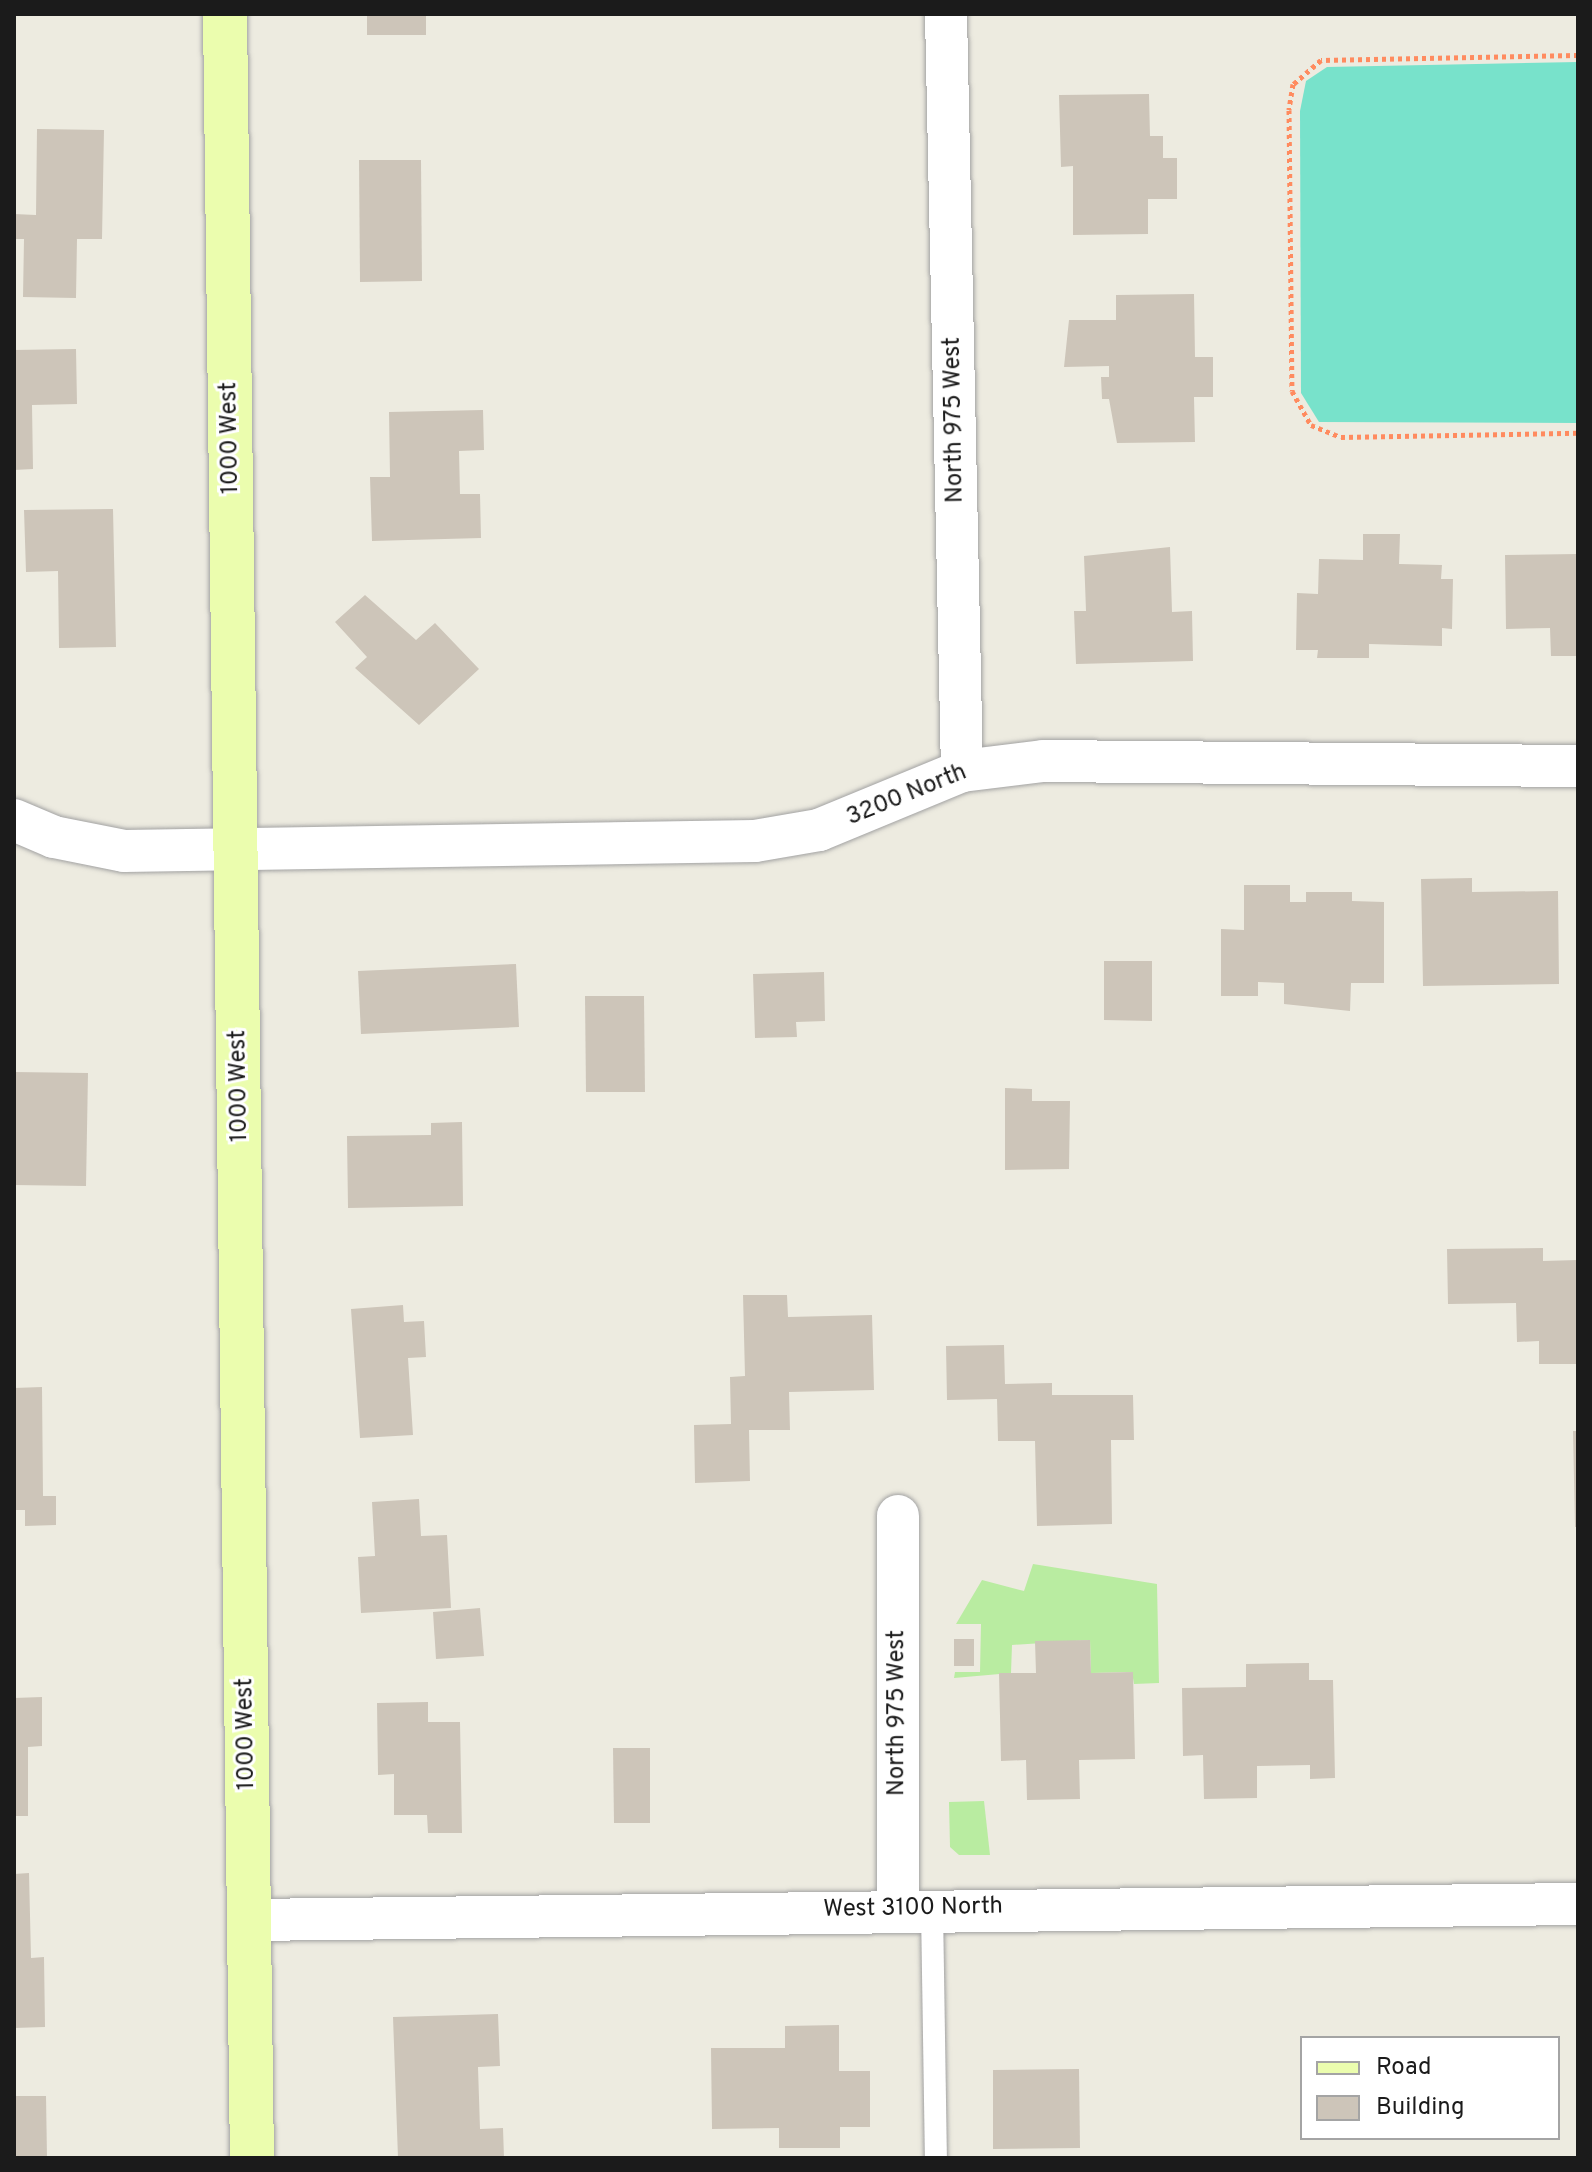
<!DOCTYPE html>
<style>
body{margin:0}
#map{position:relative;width:1592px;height:2172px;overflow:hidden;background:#edebe0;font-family:Overpass,sans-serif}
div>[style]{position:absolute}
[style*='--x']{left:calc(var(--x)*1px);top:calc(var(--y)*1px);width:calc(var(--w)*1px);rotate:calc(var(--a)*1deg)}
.grass>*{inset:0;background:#b9eca1}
.pitch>*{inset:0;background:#78e2cb}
.building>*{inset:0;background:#cdc5b9}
.path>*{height:5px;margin-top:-2.5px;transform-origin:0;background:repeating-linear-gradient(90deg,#ff8b5f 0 4px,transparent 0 8px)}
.roads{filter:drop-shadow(0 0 2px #a2a2a2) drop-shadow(0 0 2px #a2a2a2)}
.lane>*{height:22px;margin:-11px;padding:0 11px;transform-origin:11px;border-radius:11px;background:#fff}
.street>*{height:42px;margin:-21px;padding:0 21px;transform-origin:21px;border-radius:21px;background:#fff}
.secondary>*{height:44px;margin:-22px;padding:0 22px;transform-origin:22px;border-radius:22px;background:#ebfdae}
span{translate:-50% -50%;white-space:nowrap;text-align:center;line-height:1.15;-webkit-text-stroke:6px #fff;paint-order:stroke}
.street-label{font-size:24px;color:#1b1b1b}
.frame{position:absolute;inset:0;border:16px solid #1b1b1b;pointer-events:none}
.legend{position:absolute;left:1300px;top:2036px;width:260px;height:104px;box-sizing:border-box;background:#fff;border:2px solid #a4a4a4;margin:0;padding:10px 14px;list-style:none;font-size:24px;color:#1b1b1b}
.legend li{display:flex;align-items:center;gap:16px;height:40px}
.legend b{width:40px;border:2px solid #a4a4a4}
</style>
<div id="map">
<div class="grass">
<div style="clip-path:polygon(1033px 1564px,1157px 1584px,1159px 1683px,1134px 1684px,1132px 1672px,1091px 1673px,1090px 1640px,1012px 1645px,1011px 1673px,954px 1678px,955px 1672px,980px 1672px,981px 1624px,956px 1624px,982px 1580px,1024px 1591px)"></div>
<div style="clip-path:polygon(984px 1801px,990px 1855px,959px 1855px,950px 1847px,949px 1802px)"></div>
</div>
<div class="pitch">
<div style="clip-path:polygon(1578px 62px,1578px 423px,1319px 422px,1301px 393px,1300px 111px,1306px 81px,1327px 67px)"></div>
</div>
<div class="building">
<div style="clip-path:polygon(367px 14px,426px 14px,426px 35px,367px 35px)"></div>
<div style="clip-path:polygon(1149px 94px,1150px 136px,1163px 136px,1163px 158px,1177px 158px,1177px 199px,1148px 199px,1148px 234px,1073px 235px,1073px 166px,1061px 167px,1059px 95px)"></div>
<div style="clip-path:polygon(37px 129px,104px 130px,102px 239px,77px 239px,76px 298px,23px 297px,24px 239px,14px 239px,14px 214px,36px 215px)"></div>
<div style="clip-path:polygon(359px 160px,421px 160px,422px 281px,360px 282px)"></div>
<div style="clip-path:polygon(1194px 294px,1195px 357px,1213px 357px,1213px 397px,1194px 397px,1195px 442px,1117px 443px,1109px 399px,1102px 399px,1101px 377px,1109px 377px,1109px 366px,1064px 367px,1069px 320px,1116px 320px,1116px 295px)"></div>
<div style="clip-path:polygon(76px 349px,77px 404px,32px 405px,33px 469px,14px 470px,14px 350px)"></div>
<div style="clip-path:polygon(483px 410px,484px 450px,459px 451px,460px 494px,480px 494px,481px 538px,372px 541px,370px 477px,390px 477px,389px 412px)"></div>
<div style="clip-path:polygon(113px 509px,116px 647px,59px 648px,58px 571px,26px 572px,24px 510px)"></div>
<div style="clip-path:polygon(1363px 534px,1400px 534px,1399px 564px,1442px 565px,1441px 579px,1453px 579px,1452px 629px,1442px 628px,1442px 646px,1369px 644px,1369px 658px,1317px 658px,1318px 650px,1296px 650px,1297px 593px,1318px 594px,1319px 559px,1363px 560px)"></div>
<div style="clip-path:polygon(1170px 547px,1172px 612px,1192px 611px,1193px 661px,1076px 664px,1074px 611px,1086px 611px,1084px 556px)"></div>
<div style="clip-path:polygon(1578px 554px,1578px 656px,1551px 656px,1550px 628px,1506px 629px,1505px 555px)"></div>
<div style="clip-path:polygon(365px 595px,416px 640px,435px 623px,479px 669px,419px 725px,355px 668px,367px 657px,335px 622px)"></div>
<div style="clip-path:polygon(1472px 878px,1472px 892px,1558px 891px,1559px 984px,1423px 986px,1421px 879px)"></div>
<div style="clip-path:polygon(1244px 885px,1290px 885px,1290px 902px,1306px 902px,1306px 892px,1352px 892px,1352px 901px,1384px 902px,1384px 983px,1351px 983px,1350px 1011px,1284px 1004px,1284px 983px,1258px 982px,1258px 996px,1221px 996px,1221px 929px,1244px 930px)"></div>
<div style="clip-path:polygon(1104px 961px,1152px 961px,1152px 1021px,1104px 1020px)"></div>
<div style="clip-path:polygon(516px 964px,519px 1027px,361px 1034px,358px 971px)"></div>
<div style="clip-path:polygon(824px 972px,825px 1021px,796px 1022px,797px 1037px,755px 1038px,753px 974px)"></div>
<div style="clip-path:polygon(585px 996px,644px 996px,645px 1092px,586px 1092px)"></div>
<div style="clip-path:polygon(14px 1072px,88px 1073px,86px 1186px,14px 1185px)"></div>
<div style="clip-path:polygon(1005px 1088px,1032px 1089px,1032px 1101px,1070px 1101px,1069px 1169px,1005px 1170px)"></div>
<div style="clip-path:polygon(462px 1122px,463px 1206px,348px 1208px,347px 1136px,431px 1135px,431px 1123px)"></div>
<div style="clip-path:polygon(1543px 1248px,1543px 1261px,1578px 1260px,1578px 1364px,1539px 1364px,1539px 1341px,1517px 1342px,1516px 1303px,1448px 1304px,1447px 1249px)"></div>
<div style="clip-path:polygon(743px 1295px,787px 1295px,788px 1317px,872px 1315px,874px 1390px,789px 1392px,790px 1430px,749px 1430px,750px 1481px,695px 1483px,694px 1425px,731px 1424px,730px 1377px,745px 1376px)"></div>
<div style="clip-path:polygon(403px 1305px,404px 1322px,424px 1321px,426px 1357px,408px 1358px,413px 1435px,360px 1438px,351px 1309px)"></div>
<div style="clip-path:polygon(1004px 1345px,1005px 1384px,1052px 1383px,1052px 1395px,1133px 1395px,1134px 1440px,1111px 1440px,1112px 1524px,1037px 1526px,1035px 1441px,998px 1441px,997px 1399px,947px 1400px,946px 1346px)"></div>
<div style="clip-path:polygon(42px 1387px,43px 1496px,56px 1496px,56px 1525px,25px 1526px,25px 1510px,14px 1510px,14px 1388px)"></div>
<div style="clip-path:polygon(1573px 1431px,1578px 1431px,1578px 1527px,1575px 1527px)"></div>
<div style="clip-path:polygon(419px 1499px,421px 1536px,447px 1535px,451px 1608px,361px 1613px,358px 1557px,375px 1556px,372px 1502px)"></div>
<div style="clip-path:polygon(480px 1608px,484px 1656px,436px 1659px,433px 1612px)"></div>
<div style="clip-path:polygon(954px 1639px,974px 1639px,974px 1666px,954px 1666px)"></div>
<div style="clip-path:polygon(1090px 1640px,1091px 1673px,1133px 1672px,1135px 1759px,1079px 1760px,1080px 1799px,1027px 1800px,1026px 1760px,1001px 1761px,999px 1673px,1036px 1673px,1035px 1641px)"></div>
<div style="clip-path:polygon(1309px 1663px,1309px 1680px,1333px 1680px,1335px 1778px,1310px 1779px,1310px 1765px,1257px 1766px,1257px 1798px,1204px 1799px,1203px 1755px,1183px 1756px,1182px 1688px,1246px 1687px,1246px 1664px)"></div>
<div style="clip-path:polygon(42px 1697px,42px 1746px,28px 1747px,28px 1816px,14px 1816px,14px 1698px)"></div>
<div style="clip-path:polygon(428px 1702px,428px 1722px,460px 1722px,462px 1833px,428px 1833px,427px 1815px,394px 1815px,394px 1774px,378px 1775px,377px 1703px)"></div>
<div style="clip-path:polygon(613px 1748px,650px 1748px,650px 1823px,614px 1823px)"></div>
<div style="clip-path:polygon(29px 1873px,31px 1958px,44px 1957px,45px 2027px,14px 2028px,14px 1874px)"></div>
<div style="clip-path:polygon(498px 2014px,500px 2066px,478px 2067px,480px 2129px,503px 2128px,504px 2158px,398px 2158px,393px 2017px)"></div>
<div style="clip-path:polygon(839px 2025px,839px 2071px,870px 2071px,870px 2127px,840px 2127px,840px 2148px,779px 2148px,779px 2128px,712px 2129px,711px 2048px,785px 2048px,785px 2026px)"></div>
<div style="clip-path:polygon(1079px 2069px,1080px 2148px,993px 2149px,993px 2070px)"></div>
<div style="clip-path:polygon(14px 2096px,46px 2096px,47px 2158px,14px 2158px)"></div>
</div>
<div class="path">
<div style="--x:1578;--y:55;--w:257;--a:178.9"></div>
<div style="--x:1321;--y:60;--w:37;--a:139"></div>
<div style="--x:1293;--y:84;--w:26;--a:99"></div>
<div style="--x:1289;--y:110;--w:281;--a:89.4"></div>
<div style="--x:1292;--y:391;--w:39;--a:61"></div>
<div style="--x:1311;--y:425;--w:32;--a:22"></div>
<div style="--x:1341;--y:437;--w:237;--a:-1"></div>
</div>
<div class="roads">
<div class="lane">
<div style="--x:932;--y:1909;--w:249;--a:89.1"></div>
</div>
<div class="street">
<div style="--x:946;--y:14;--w:757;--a:88.79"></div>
<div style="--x:14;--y:820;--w:43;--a:23"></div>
<div style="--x:54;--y:837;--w:71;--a:11.3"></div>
<div style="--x:124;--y:851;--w:631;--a:-0.91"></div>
<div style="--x:755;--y:841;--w:65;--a:-9.8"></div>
<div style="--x:819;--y:830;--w:155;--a:-22.4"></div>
<div style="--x:962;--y:771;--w:82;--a:-7"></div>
<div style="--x:1043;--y:761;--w:535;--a:0.54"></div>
<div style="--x:898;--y:1516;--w:393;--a:90"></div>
<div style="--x:249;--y:1920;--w:1329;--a:-0.69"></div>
</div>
<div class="secondary">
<div style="--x:225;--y:14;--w:2144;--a:89.28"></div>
</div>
</div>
<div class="street-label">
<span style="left:955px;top:420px;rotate:-91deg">North 975 West</span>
<span style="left:231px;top:438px;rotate:-91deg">1000 West</span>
<span style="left:907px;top:796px;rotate:-22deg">3200 North</span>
<span style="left:240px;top:1086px;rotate:-91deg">1000 West</span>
<span style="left:898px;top:1713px;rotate:-90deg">North 975 West</span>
<span style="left:247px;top:1734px;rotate:-91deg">1000 West</span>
<span style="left:913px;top:1909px;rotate:-1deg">West 3100 North</span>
</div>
<div class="frame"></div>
<ul class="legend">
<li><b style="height:10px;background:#ebfdae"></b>Road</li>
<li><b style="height:22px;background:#cdc5b9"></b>Building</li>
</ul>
</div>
